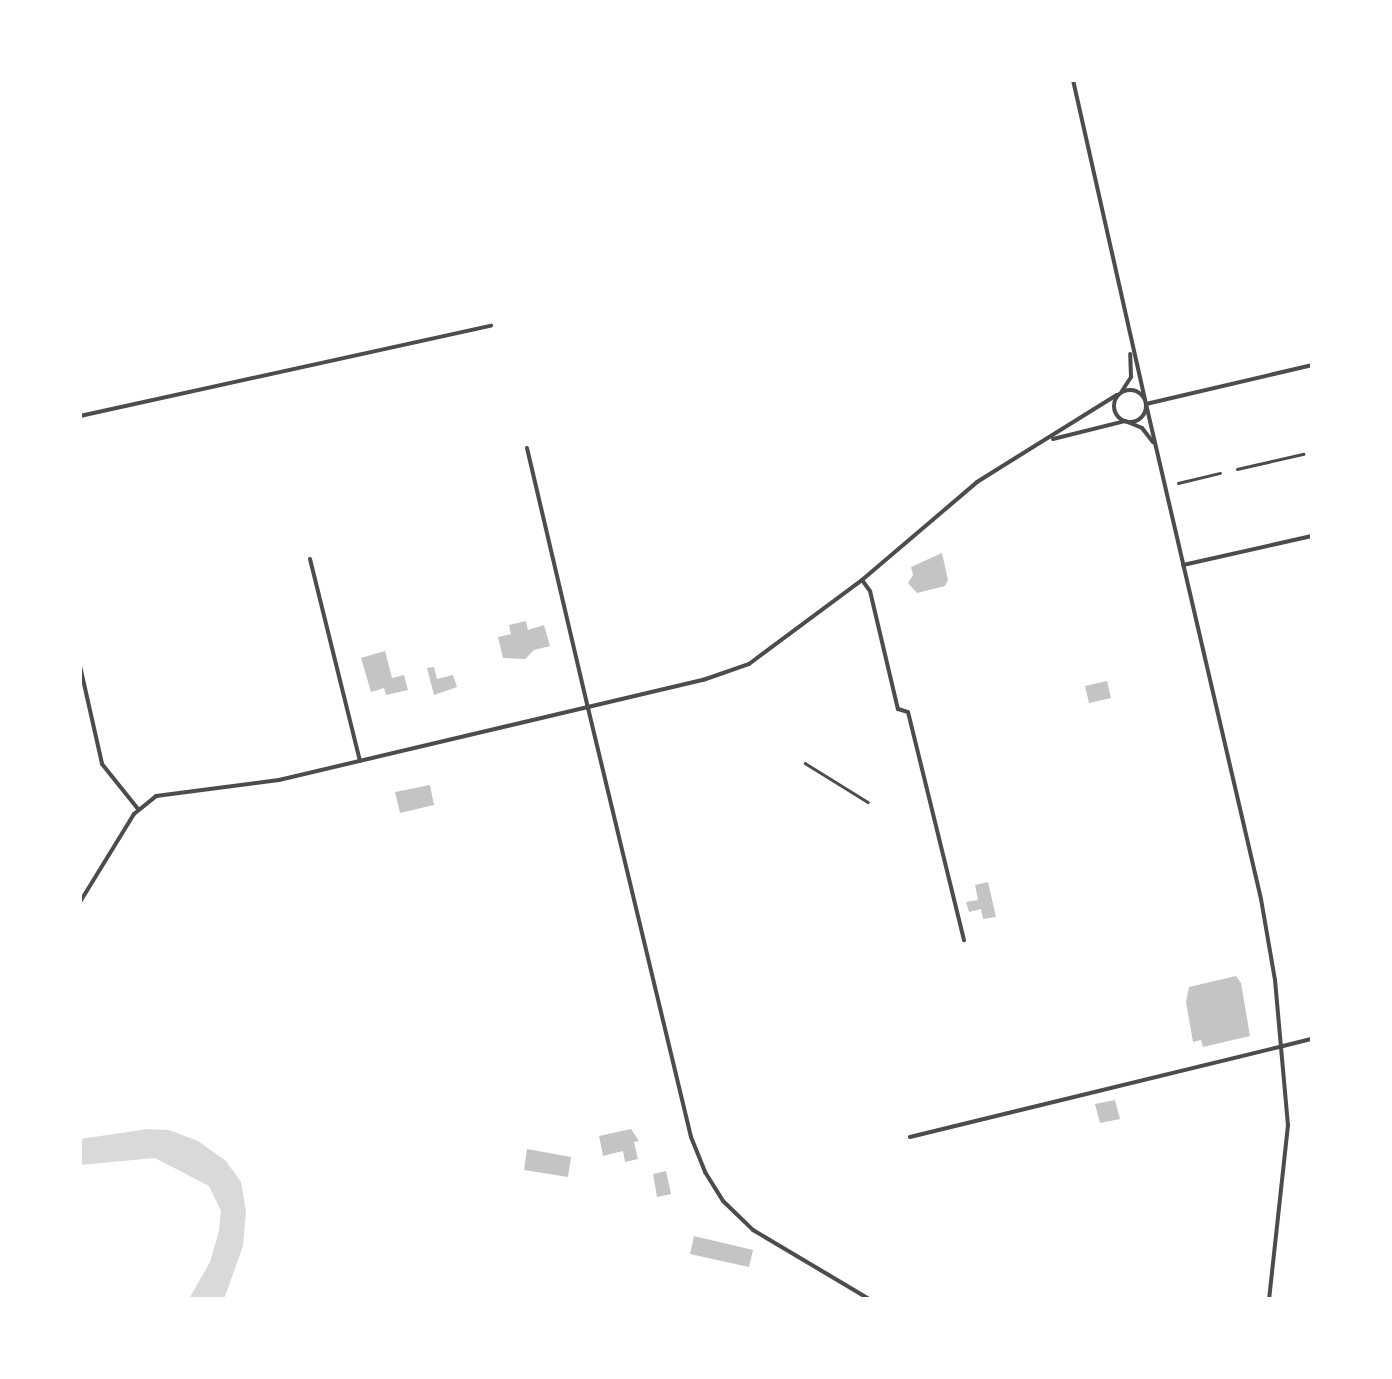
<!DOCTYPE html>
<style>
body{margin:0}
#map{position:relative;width:1392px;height:1379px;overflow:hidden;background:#fff;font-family:"Fira Sans Condensed",sans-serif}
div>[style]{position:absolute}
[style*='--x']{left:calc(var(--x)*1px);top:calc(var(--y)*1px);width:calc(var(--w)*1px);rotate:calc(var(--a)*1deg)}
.water>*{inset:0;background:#d9d9d9}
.building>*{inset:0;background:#c4c4c4}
.pedestrian>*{height:2.5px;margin:-1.25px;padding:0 1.25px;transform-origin:1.25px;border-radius:1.25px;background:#4c4c4c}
.minor>*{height:4px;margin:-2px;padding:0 2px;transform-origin:2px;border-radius:2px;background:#4c4c4c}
.tertiary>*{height:4px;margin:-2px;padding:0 2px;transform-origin:2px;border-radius:2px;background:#4c4c4c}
.tertiary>.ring{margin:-2px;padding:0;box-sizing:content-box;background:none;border:4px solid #4c4c4c;border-radius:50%}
span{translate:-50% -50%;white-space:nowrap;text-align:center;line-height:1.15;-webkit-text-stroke:8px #fff;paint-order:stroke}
.frame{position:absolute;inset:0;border:82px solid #fff;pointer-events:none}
</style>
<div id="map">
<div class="water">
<div style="clip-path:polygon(148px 1129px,169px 1130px,198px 1141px,226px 1161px,241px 1182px,246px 1211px,243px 1246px,224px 1299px,189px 1299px,210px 1262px,219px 1231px,221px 1211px,209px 1186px,155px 1158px,80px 1165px,80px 1139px)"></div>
</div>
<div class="building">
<div style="clip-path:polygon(942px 553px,948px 580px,945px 586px,917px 593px,908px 583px,913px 575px,911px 567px)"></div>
<div style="clip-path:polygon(526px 621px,528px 630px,544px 625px,550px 646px,534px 650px,525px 659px,503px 658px,498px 637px,511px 634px,509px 625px)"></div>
<div style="clip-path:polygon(385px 651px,392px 678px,404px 675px,408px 690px,386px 695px,384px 688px,371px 692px,361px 658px)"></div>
<div style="clip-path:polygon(434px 667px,437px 679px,453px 675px,457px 687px,434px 695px,427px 668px)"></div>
<div style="clip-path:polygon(1107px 681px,1111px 698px,1089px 703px,1085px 686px)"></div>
<div style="clip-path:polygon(430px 785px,434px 805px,400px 813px,395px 792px)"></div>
<div style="clip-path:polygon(988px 882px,996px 917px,983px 919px,981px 909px,969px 912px,966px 902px,978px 900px,975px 885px)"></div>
<div style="clip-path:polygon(1236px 976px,1241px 983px,1250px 1036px,1203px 1047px,1201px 1040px,1193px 1042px,1186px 1002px,1189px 987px)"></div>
<div style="clip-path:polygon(1115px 1100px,1120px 1119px,1100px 1123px,1095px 1104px)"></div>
<div style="clip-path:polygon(631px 1129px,639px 1141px,634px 1142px,638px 1159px,625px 1162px,623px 1151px,603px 1156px,599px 1136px)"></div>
<div style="clip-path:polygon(527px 1149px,571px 1157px,568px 1177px,524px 1170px)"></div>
<div style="clip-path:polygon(666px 1171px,671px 1194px,657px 1197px,653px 1174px)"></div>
<div style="clip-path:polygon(694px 1236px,753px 1250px,749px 1267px,690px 1254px)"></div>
</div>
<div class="pedestrian">
<div style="--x:1237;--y:469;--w:68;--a:-12.8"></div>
<div style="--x:1178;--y:483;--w:43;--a:-13.4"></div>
<div style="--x:805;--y:763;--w:74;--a:31.8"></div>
</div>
<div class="minor">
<div style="--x:1146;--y:404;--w:171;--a:-13.2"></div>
<div style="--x:80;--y:416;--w:421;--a:-12.4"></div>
<div style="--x:527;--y:448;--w:267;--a:76.8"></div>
<div style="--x:310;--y:559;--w:208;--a:76.1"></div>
<div style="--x:862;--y:580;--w:14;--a:54"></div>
<div style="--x:870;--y:591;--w:121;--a:76.7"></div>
<div style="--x:898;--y:709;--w:10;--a:17"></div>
<div style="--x:908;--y:712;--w:235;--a:76.2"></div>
<div style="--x:80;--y:666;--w:100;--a:77.3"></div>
<div style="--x:102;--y:764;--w:58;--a:51.3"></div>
<div style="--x:910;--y:1137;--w:384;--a:-13.7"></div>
</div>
<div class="tertiary">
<div style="--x:1073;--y:80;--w:328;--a:77.3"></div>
<div class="ring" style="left:1114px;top:390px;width:28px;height:28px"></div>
<div style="--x:1122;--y:391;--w:17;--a:-57"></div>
<div style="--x:1131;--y:377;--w:23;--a:-92"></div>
<div style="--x:1146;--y:404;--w:508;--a:76.92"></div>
<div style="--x:1261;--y:899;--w:82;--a:80.2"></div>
<div style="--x:1275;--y:980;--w:146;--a:84.9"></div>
<div style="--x:1288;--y:1125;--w:175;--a:96.2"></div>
<div style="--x:1053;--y:439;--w:74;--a:-14"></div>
<div style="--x:1125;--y:421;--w:18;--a:22"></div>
<div style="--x:1142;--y:428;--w:18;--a:52"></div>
<div style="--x:1183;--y:565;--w:132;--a:-12.7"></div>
<div style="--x:588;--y:708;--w:441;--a:76.5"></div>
<div style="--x:691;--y:1137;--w:38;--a:68"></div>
<div style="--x:705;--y:1172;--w:34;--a:58"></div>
<div style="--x:723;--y:1201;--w:42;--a:44"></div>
<div style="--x:753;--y:1230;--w:135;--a:30.7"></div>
<div style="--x:80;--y:902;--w:103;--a:-58.5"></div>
<div style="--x:134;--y:814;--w:28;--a:-39"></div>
<div style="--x:156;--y:796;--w:124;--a:-7.4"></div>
<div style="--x:279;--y:780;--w:436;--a:-13.3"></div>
<div style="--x:703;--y:680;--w:49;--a:-19.2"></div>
<div style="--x:749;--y:664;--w:141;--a:-36.6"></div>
<div style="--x:862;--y:580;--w:151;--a:-40.4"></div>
<div style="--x:977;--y:482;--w:165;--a:-31.9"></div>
<div style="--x:1283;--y:1046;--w:30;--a:-14"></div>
</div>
<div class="frame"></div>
</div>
